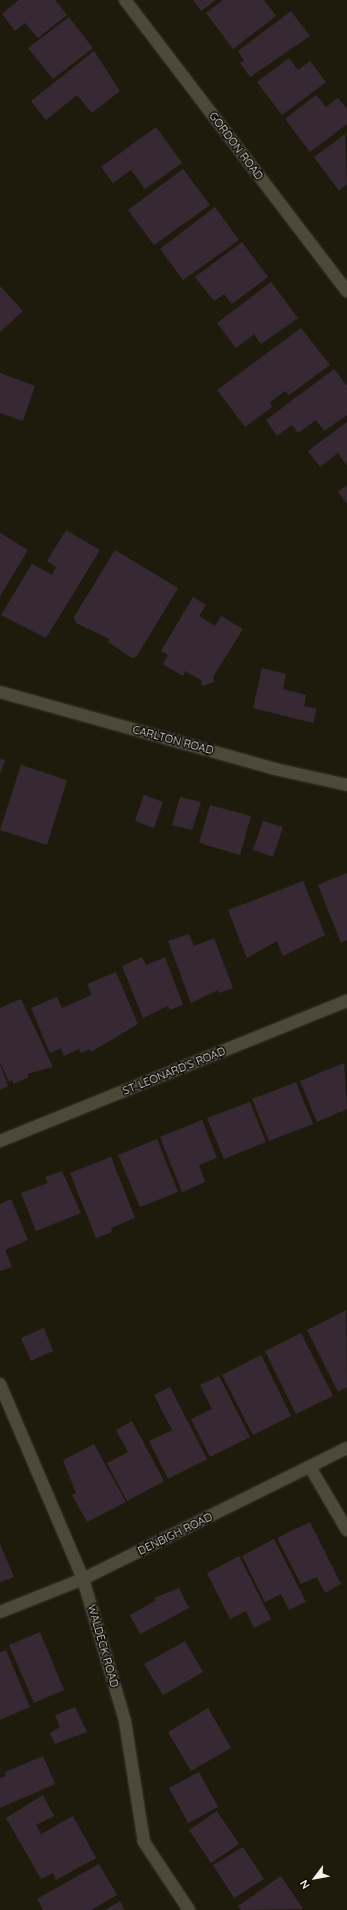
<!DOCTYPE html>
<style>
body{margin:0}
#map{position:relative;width:347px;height:1910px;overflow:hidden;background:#1f1b0c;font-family:Quicksand,sans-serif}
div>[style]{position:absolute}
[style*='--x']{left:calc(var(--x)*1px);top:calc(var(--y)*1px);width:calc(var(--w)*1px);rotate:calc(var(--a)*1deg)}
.building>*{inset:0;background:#372933}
.roads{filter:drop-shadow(0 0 1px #39362f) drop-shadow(0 0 1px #39362f)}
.street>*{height:12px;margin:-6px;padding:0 6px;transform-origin:6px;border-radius:6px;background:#4c4938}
.secondary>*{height:12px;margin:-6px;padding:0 6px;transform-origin:6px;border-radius:6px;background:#4c4938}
span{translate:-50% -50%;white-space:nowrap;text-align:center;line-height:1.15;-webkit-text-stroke:3px #070602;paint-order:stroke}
.street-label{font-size:11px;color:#f7f5eb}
.north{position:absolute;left:295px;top:1858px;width:40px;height:40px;-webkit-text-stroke:3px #070602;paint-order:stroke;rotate:238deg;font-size:11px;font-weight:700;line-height:16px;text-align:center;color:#f7f5eb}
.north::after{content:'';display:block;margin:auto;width:14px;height:18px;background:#f7f5eb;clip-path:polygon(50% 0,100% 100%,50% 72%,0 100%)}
</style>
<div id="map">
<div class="building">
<div style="clip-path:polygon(19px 0,55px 0,67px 15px,38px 38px,25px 23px,15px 31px,2px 14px)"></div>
<div style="clip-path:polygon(193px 0,216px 0,201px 11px)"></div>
<div style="clip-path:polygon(223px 0,264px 0,276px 16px,233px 49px,206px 13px)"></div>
<div style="clip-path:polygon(291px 11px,310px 36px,250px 77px,240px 63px,244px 60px,238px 51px)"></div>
<div style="clip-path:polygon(69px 17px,93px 48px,53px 79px,28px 48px)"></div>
<div style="clip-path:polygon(94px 51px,120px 91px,92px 113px,77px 95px,46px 120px,31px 101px)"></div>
<div style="clip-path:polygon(289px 58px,298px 70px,310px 61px,326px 82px,282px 115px,257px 82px)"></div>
<div style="clip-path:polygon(316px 95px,326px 107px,338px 98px,347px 109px,347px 124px,310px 152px,285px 119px)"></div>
<div style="clip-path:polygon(156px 127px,182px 163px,145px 189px,131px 170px,113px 183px,101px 167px)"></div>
<div style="clip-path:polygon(345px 134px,347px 184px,339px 191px,314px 157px)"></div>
<div style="clip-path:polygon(183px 169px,210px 205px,154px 245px,128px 210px)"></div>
<div style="clip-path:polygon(215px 207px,239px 240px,183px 280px,160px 249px)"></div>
<div style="clip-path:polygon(242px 242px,268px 277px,232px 304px,224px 294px,214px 301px,195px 277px)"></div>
<div style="clip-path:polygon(271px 282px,298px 318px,261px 344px,254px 334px,236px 348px,217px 323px)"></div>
<div style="clip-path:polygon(0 286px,23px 311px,0 332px)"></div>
<div style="clip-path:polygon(301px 328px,330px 365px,289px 395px,285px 391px,270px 402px,272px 407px,245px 427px,217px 390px)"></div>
<div style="clip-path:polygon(334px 369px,347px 386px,347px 415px,324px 431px,316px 420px,298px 433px,292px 425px,277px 436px,266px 420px)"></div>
<div style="clip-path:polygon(0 373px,35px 386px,23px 421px,0 413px)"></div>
<div style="clip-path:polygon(347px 422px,347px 466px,338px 453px,320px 467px,308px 451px)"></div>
<div style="clip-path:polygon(347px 485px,347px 504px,338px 492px)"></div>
<div style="clip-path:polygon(66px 530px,100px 550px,46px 638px,1px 615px,32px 564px,52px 575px,56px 567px,47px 561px)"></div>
<div style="clip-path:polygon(0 533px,28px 550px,0 596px)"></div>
<div style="clip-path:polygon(115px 550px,178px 588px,137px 656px,132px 658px,108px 642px,109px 639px,76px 623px,74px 617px)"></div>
<div style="clip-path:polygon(193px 597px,206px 605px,199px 616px,215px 626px,221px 616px,243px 629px,213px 677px,214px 682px,202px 686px,201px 680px,185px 671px,183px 676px,163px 664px,168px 655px,161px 651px)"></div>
<div style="clip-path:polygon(262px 668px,286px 674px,283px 689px,306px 695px,304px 706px,317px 709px,313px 723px,253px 708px)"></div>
<div style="clip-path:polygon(0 759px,5px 760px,0 774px)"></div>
<div style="clip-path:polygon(21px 765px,67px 780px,47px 845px,0 830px)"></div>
<div style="clip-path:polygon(144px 795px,163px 802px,154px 828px,135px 821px)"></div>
<div style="clip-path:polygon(180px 797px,201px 802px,192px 830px,172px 825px)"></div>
<div style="clip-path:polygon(210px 805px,251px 816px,240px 855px,199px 843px)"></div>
<div style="clip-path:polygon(263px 821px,283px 827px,273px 857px,253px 850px)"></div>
<div style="clip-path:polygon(347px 873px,347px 940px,341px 943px,318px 885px)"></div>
<div style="clip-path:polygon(303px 881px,325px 935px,283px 956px,277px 941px,247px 958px,228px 910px)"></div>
<div style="clip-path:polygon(189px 934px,194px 946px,214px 938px,233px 988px,219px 993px,218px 990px,191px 1003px,168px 941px)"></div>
<div style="clip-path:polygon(142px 957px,146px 965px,165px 957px,183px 1005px,170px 1010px,168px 1006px,143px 1018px,122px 966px)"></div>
<div style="clip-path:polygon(116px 972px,138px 1024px,91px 1052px,90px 1049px,81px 1053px,79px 1049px,64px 1056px,61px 1048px,50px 1053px,31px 1008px,57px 997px,62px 1008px,92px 995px,87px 984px)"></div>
<div style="clip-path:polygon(21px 999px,53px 1067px,27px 1074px,29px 1077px,13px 1084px,12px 1080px,9px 1082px,0 1062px,0 1008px)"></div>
<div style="clip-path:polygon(344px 1063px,347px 1109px,317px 1122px,300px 1081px)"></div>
<div style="clip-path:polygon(0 1064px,8px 1086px,0 1090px)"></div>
<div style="clip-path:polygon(296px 1082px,313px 1124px,269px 1141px,252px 1099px)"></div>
<div style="clip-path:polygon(250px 1102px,266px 1142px,224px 1159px,207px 1118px)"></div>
<div style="clip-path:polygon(202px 1120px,217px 1158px,199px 1165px,205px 1182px,182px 1192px,160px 1137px)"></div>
<div style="clip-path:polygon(157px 1139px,178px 1192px,140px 1207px,118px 1155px)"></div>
<div style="clip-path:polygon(111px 1157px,135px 1218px,111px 1228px,112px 1232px,96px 1238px,70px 1173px)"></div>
<div style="clip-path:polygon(62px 1171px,81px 1213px,36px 1231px,21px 1193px,48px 1183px,45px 1177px)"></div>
<div style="clip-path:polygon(11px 1199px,28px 1240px,5px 1250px,12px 1267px,0 1271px,0 1204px)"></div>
<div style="clip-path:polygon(346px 1310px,347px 1387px,338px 1392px,307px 1330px)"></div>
<div style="clip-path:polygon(44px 1328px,53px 1351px,31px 1361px,21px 1338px)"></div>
<div style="clip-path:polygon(301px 1333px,333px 1396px,296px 1414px,265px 1351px)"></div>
<div style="clip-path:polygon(261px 1355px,291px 1416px,253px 1435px,222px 1375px)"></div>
<div style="clip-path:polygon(219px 1376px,250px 1437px,210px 1457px,191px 1419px,212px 1409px,200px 1385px)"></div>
<div style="clip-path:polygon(170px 1387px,207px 1459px,168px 1479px,149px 1441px,172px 1430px,154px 1395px)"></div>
<div style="clip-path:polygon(132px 1421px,164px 1481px,127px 1501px,107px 1463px,128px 1452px,116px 1430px)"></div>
<div style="clip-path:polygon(94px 1444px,126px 1502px,87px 1522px,72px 1495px,76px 1493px,63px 1460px)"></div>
<div style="clip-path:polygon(310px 1522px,341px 1584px,325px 1593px,317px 1577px,301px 1584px,277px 1538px)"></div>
<div style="clip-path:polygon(274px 1539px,306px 1602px,289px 1610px,281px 1594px,265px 1602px,242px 1556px)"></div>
<div style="clip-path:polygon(0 1544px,14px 1577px,0 1582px)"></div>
<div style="clip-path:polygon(239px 1556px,271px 1619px,254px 1628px,246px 1611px,230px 1619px,207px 1573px)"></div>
<div style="clip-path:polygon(179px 1588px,189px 1608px,140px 1634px,130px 1615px,155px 1601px,154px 1598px)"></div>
<div style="clip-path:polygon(40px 1632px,64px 1690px,34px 1703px,9px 1645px)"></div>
<div style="clip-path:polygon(185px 1641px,203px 1672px,163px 1695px,144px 1664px)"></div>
<div style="clip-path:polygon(6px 1650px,30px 1707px,0 1720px,0 1652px)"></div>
<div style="clip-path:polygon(75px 1707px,87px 1732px,55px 1744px,50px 1733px,60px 1727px,55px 1715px)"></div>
<div style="clip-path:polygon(208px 1708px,231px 1748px,191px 1771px,168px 1732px)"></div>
<div style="clip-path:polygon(43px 1756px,55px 1784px,0 1808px,0 1778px,6px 1776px,5px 1772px)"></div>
<div style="clip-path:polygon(199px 1772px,218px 1807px,188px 1823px,169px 1788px)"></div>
<div style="clip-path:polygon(43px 1795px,54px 1816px,36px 1825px,41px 1834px,73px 1816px,96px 1858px,56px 1880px,53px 1873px,41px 1879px,6px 1818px)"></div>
<div style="clip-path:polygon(217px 1811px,239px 1844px,211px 1863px,189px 1830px)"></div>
<div style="clip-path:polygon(243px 1847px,264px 1879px,234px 1898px,213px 1865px)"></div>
<div style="clip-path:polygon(99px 1864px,117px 1895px,91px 1910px,43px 1910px,37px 1899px)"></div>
<div style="clip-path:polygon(281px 1876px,303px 1909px,241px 1910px,238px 1906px)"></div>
<div style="clip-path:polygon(120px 1901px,125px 1910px,105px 1910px)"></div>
</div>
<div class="roads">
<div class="street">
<div style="--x:125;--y:0;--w:366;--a:52.7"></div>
<div style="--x:0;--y:1141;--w:374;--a:-22"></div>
<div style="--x:0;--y:1384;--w:212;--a:66.9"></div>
<div style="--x:83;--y:1579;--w:148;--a:73.5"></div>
<div style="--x:125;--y:1721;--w:122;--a:81.1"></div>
<div style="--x:144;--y:1842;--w:82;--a:56.5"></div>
<div style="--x:310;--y:1467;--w:73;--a:59.6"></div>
<div style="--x:0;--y:1612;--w:89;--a:-21.7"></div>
<div style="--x:83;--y:1579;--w:295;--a:-26.4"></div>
</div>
<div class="secondary">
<div style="--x:0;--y:692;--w:286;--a:15.6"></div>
<div style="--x:275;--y:769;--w:74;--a:12.5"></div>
</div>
</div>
<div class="street-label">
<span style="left:236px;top:146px;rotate:53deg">GORDON ROAD</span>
<span style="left:173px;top:740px;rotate:15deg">CARLTON ROAD</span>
<span style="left:174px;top:1071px;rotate:-22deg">ST. LEONARD'S ROAD</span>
<span style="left:175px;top:1534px;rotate:-26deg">DENBIGH ROAD</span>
<span style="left:103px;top:1646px;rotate:74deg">WALDECK ROAD</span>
</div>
<div class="north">N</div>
</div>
